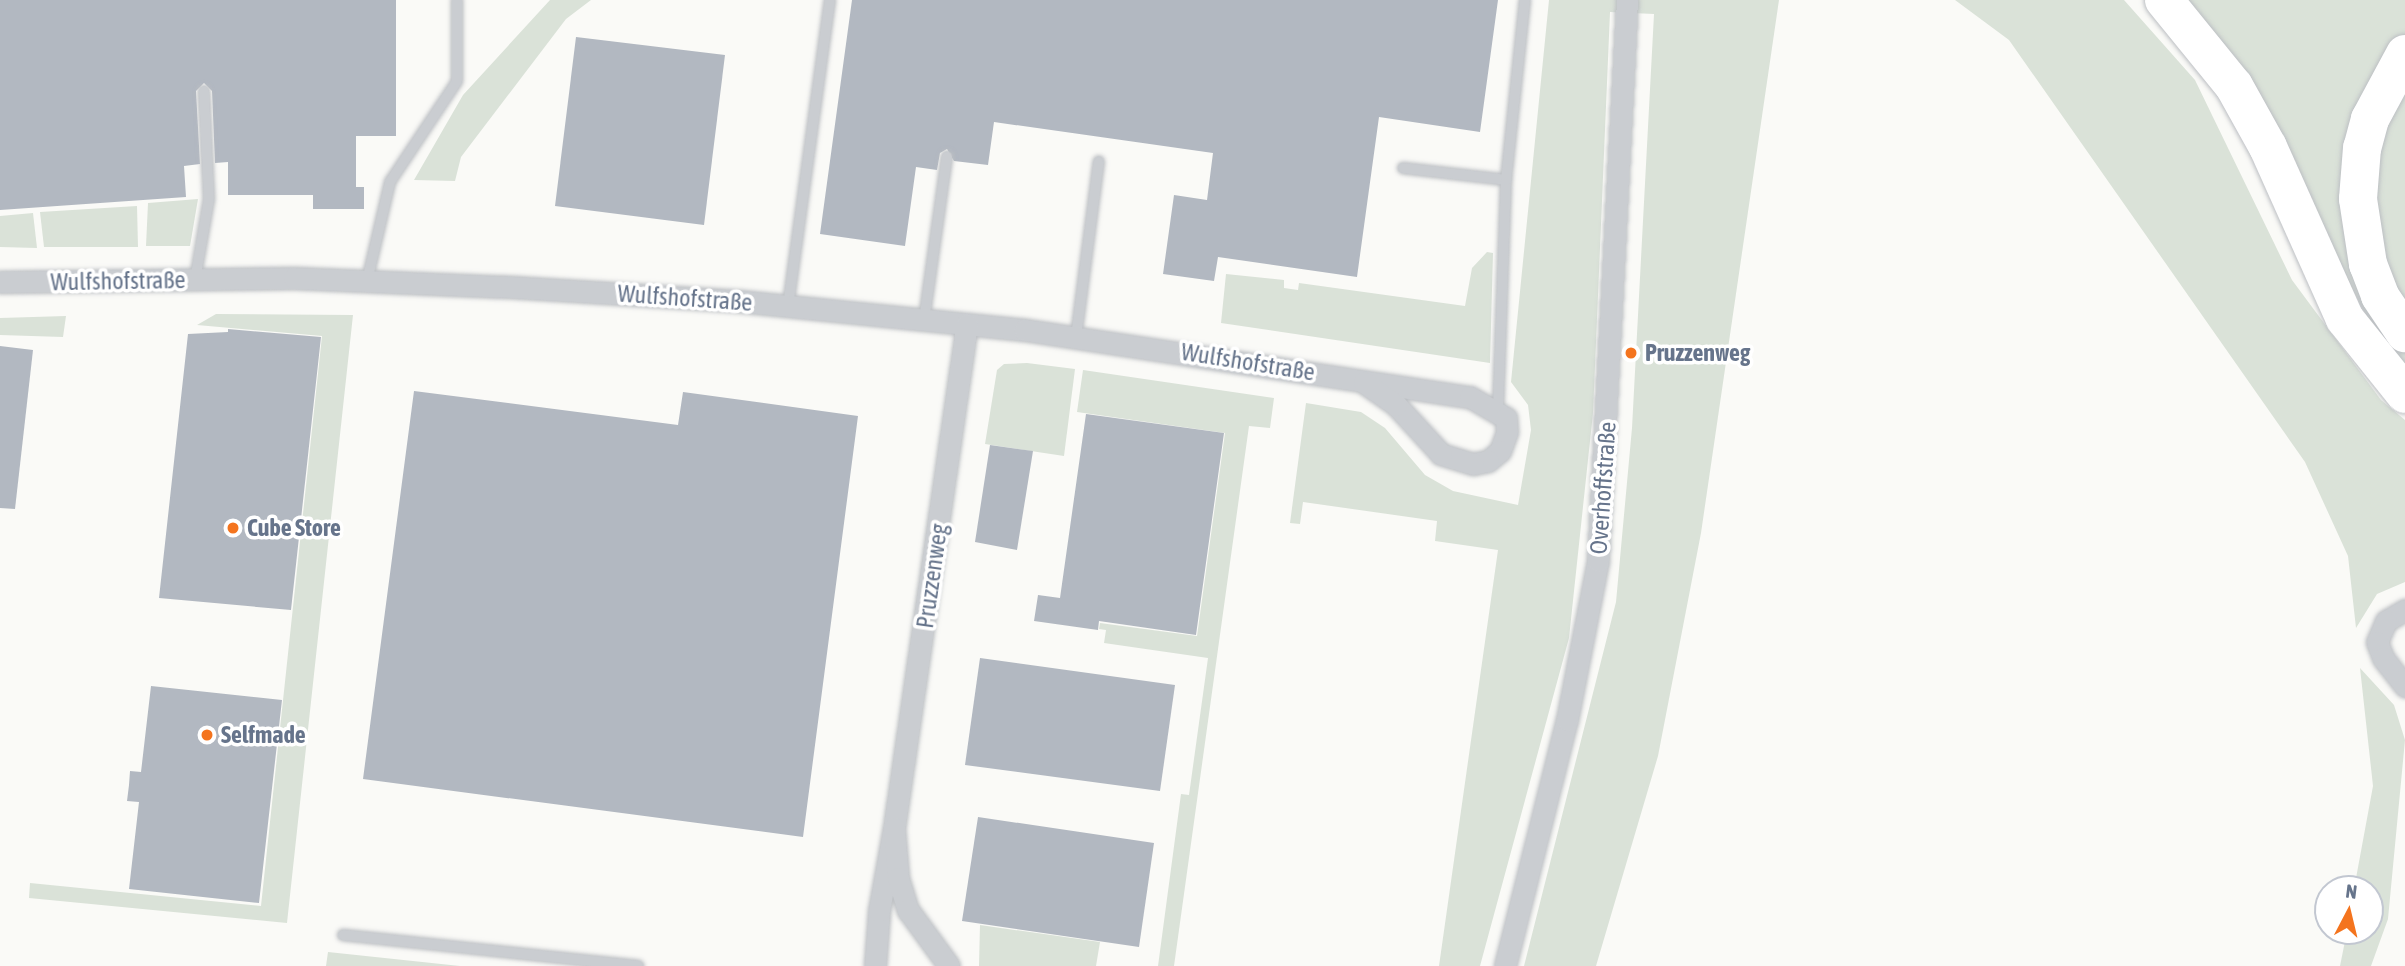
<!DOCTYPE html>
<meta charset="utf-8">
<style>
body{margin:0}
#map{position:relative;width:2405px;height:966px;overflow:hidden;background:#fafaf7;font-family:"Asap Condensed",sans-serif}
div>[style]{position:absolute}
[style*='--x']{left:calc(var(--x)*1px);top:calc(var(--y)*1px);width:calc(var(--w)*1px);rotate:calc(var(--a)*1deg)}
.green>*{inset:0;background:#dae2d8}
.building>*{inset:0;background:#b2b8c1}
.roads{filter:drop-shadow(0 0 2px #bcbfc3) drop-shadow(0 0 2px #bcbfc3)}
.service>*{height:10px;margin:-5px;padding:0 5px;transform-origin:5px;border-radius:5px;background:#cacdd1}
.minor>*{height:21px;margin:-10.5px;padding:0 10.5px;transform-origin:10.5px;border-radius:10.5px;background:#cacdd1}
.motorway>*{height:38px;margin:-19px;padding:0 19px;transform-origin:19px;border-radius:19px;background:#fff}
.dots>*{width:19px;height:19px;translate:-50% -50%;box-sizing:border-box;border:4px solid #fff;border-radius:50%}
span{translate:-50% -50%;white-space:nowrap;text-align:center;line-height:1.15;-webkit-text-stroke:7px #fff;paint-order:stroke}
.street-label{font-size:24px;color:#66748b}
.poi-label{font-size:24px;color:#66748b;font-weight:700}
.left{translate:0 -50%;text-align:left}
.north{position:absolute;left:2314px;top:875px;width:70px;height:70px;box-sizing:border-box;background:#fff;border:2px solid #c2c7d1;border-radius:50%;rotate:7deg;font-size:19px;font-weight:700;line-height:28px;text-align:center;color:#66748b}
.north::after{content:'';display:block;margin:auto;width:24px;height:32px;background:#f4741e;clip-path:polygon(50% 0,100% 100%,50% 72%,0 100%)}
</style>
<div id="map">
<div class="green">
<div style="clip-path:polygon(550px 0,591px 0,566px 19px,461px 157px,455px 181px,414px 180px,463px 95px)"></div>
<div style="clip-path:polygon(1549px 0,1779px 0,1701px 533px,1658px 756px,1596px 966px,1524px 966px,1616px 602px,1632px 428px,1654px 14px,1610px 12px,1593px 413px,1569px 638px,1480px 966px,1439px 966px,1498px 550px,1435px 541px,1437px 521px,1303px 502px,1300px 524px,1290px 523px,1306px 403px,1361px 412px,1385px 428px,1425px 475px,1453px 491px,1518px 505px,1531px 430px,1528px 405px,1511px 382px)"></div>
<div style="clip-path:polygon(1955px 0,2124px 0,2195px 80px,2292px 280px,2381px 400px,2405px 420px,2405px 582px,2377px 594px,2356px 628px,2348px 556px,2305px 462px,2009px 40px)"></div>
<div style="clip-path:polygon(2178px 0,2405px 0,2405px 366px,2376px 334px,2323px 233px)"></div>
<div style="clip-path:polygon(198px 199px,190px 246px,146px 246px,148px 203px)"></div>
<div style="clip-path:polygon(137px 206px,138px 247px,44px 247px,40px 212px)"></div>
<div style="clip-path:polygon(33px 213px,37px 248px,0 247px,0 216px)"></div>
<div style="clip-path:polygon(1487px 252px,1493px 253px,1490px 363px,1221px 323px,1226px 274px,1284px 280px,1284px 288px,1298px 290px,1299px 283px,1465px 306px,1472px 268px)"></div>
<div style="clip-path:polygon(216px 314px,353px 315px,287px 923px,29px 898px,30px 883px,261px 906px,322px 336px,197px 325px)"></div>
<div style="clip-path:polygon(66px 316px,63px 337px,0 335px,0 318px)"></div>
<div style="clip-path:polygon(1027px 363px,1075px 369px,1064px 456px,985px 444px,997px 370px,1004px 364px)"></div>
<div style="clip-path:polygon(1083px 370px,1274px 398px,1270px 428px,1249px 426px,1174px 966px,1158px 966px,1181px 794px,1189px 795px,1208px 658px,1104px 643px,1106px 630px,1099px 629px,1100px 623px,1197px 636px,1225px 433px,1077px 412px)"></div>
<div style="clip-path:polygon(2360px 668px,2394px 705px,2405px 740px,2388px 919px,2371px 966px,2340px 966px,2347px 931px,2370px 931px,2370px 889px,2354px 889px,2373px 786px)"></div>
<div style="clip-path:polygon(980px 925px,1100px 942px,1096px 966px,979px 966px)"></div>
<div style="clip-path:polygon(328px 952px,460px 966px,326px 966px)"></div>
</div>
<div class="building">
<div style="clip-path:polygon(0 0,396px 0,396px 136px,356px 136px,356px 187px,364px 187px,364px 209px,313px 209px,313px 195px,228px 195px,228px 162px,215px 163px,212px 91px,204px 83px,196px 91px,200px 164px,184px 166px,186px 197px,0 210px)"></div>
<div style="clip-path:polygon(852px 0,1498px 0,1480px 132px,1379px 117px,1357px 277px,1218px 257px,1214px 281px,1163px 274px,1174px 195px,1207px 200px,1213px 153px,994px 122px,988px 165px,954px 161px,947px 149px,940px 153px,937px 170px,916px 167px,905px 246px,820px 234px)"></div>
<div style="clip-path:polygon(576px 37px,725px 55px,704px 225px,555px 206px)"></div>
<div style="clip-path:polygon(228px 329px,321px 337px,291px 610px,159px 598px,188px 334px,228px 332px)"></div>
<div style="clip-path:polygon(0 346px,33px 350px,15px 509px,0 508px)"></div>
<div style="clip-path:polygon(414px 391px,678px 425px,683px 392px,858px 416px,803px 837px,363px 779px)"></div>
<div style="clip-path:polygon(1086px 414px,1224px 433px,1196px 635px,1099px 621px,1098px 630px,1034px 621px,1038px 595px,1060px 598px)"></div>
<div style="clip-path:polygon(990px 445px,1033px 451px,1017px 550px,975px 542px)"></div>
<div style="clip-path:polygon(980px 658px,1175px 685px,1160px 791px,965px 765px)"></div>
<div style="clip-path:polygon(151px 686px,282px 700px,259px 903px,129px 889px,139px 802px,127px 801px,129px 785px,130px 771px,141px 772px)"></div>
<div style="clip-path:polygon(978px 817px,1154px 843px,1139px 947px,962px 921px)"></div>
</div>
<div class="roads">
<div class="service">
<div style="--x:1403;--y:168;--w:104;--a:6.6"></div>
<div style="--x:1506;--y:180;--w:229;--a:92"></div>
<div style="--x:1506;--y:180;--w:181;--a:-84"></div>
<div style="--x:195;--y:280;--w:82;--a:-80.2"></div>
<div style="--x:209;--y:199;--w:108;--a:-92.7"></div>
<div style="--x:367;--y:281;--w:102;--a:-76.9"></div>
<div style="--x:390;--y:182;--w:121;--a:-56.4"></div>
<div style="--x:457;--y:81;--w:81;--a:-90"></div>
<div style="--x:788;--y:306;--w:309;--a:-82.2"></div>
<div style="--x:924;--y:320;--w:165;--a:-82"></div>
<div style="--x:1076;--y:337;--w:177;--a:-82.6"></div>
<div style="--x:343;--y:935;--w:297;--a:6"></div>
</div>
<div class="minor">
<div style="--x:0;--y:282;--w:294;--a:-0.8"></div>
<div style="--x:294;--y:278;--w:217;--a:2.4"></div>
<div style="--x:511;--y:287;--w:228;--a:3.5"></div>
<div style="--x:739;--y:301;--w:287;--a:5.8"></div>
<div style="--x:1025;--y:330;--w:450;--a:8.6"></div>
<div style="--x:1470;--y:397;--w:42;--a:30.3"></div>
<div style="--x:1506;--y:418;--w:14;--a:86"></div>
<div style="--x:1507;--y:432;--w:20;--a:110"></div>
<div style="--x:1500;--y:451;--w:16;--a:140"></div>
<div style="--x:1488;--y:461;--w:15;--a:169"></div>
<div style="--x:1473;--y:464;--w:34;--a:-163"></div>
<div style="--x:1441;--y:454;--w:67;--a:-132.6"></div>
<div style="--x:1396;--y:405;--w:39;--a:-145"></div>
<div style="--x:2405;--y:610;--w:22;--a:150"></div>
<div style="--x:2386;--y:621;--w:23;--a:113"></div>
<div style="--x:2377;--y:642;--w:17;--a:69"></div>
<div style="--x:2383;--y:658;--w:36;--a:52"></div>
<div style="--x:894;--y:828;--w:509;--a:-81.76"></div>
<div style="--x:875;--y:966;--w:55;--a:-85.8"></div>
<div style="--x:879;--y:911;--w:84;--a:-79.8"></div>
<div style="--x:894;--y:828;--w:50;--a:85.4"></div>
<div style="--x:898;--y:878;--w:34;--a:73"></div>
<div style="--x:908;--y:910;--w:69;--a:53.8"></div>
<div style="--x:1505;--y:966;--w:254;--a:-75.9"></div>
<div style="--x:1567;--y:720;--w:162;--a:-79"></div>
<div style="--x:1598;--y:561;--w:562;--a:-87.04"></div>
</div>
<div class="motorway">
<div style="--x:2164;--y:0;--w:111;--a:50.9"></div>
<div style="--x:2234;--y:86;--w:70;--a:60.9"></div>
<div style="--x:2268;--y:147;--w:188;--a:65.9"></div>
<div style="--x:2345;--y:319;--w:96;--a:51.3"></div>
<div style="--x:2405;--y:54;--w:74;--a:118.3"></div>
<div style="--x:2370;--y:119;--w:30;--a:105"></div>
<div style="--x:2362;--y:148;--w:51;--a:94.5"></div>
<div style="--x:2358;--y:199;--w:66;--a:81.3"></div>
<div style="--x:2368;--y:264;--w:34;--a:69"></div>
<div style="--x:2380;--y:296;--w:45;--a:56"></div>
</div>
</div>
<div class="dots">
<div style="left:1631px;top:353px;background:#f4741e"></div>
<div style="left:233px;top:528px;background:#f4741e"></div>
<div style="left:207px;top:735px;background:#f4741e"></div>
</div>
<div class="street-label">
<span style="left:118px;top:281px;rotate:-1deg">Wulfshofstraße</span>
<span style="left:685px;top:298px;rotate:4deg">Wulfshofstraße</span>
<span style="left:1248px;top:362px;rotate:9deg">Wulfshofstraße</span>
<span style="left:1603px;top:488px;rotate:-86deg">Overhoffstraße</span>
<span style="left:932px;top:576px;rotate:-82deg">Pruzzenweg</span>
</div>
<div class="poi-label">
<span class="left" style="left:1645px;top:353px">Pruzzenweg</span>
<span class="left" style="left:247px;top:528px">Cube Store</span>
<span class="left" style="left:221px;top:735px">Selfmade</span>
</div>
<div class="north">N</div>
</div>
